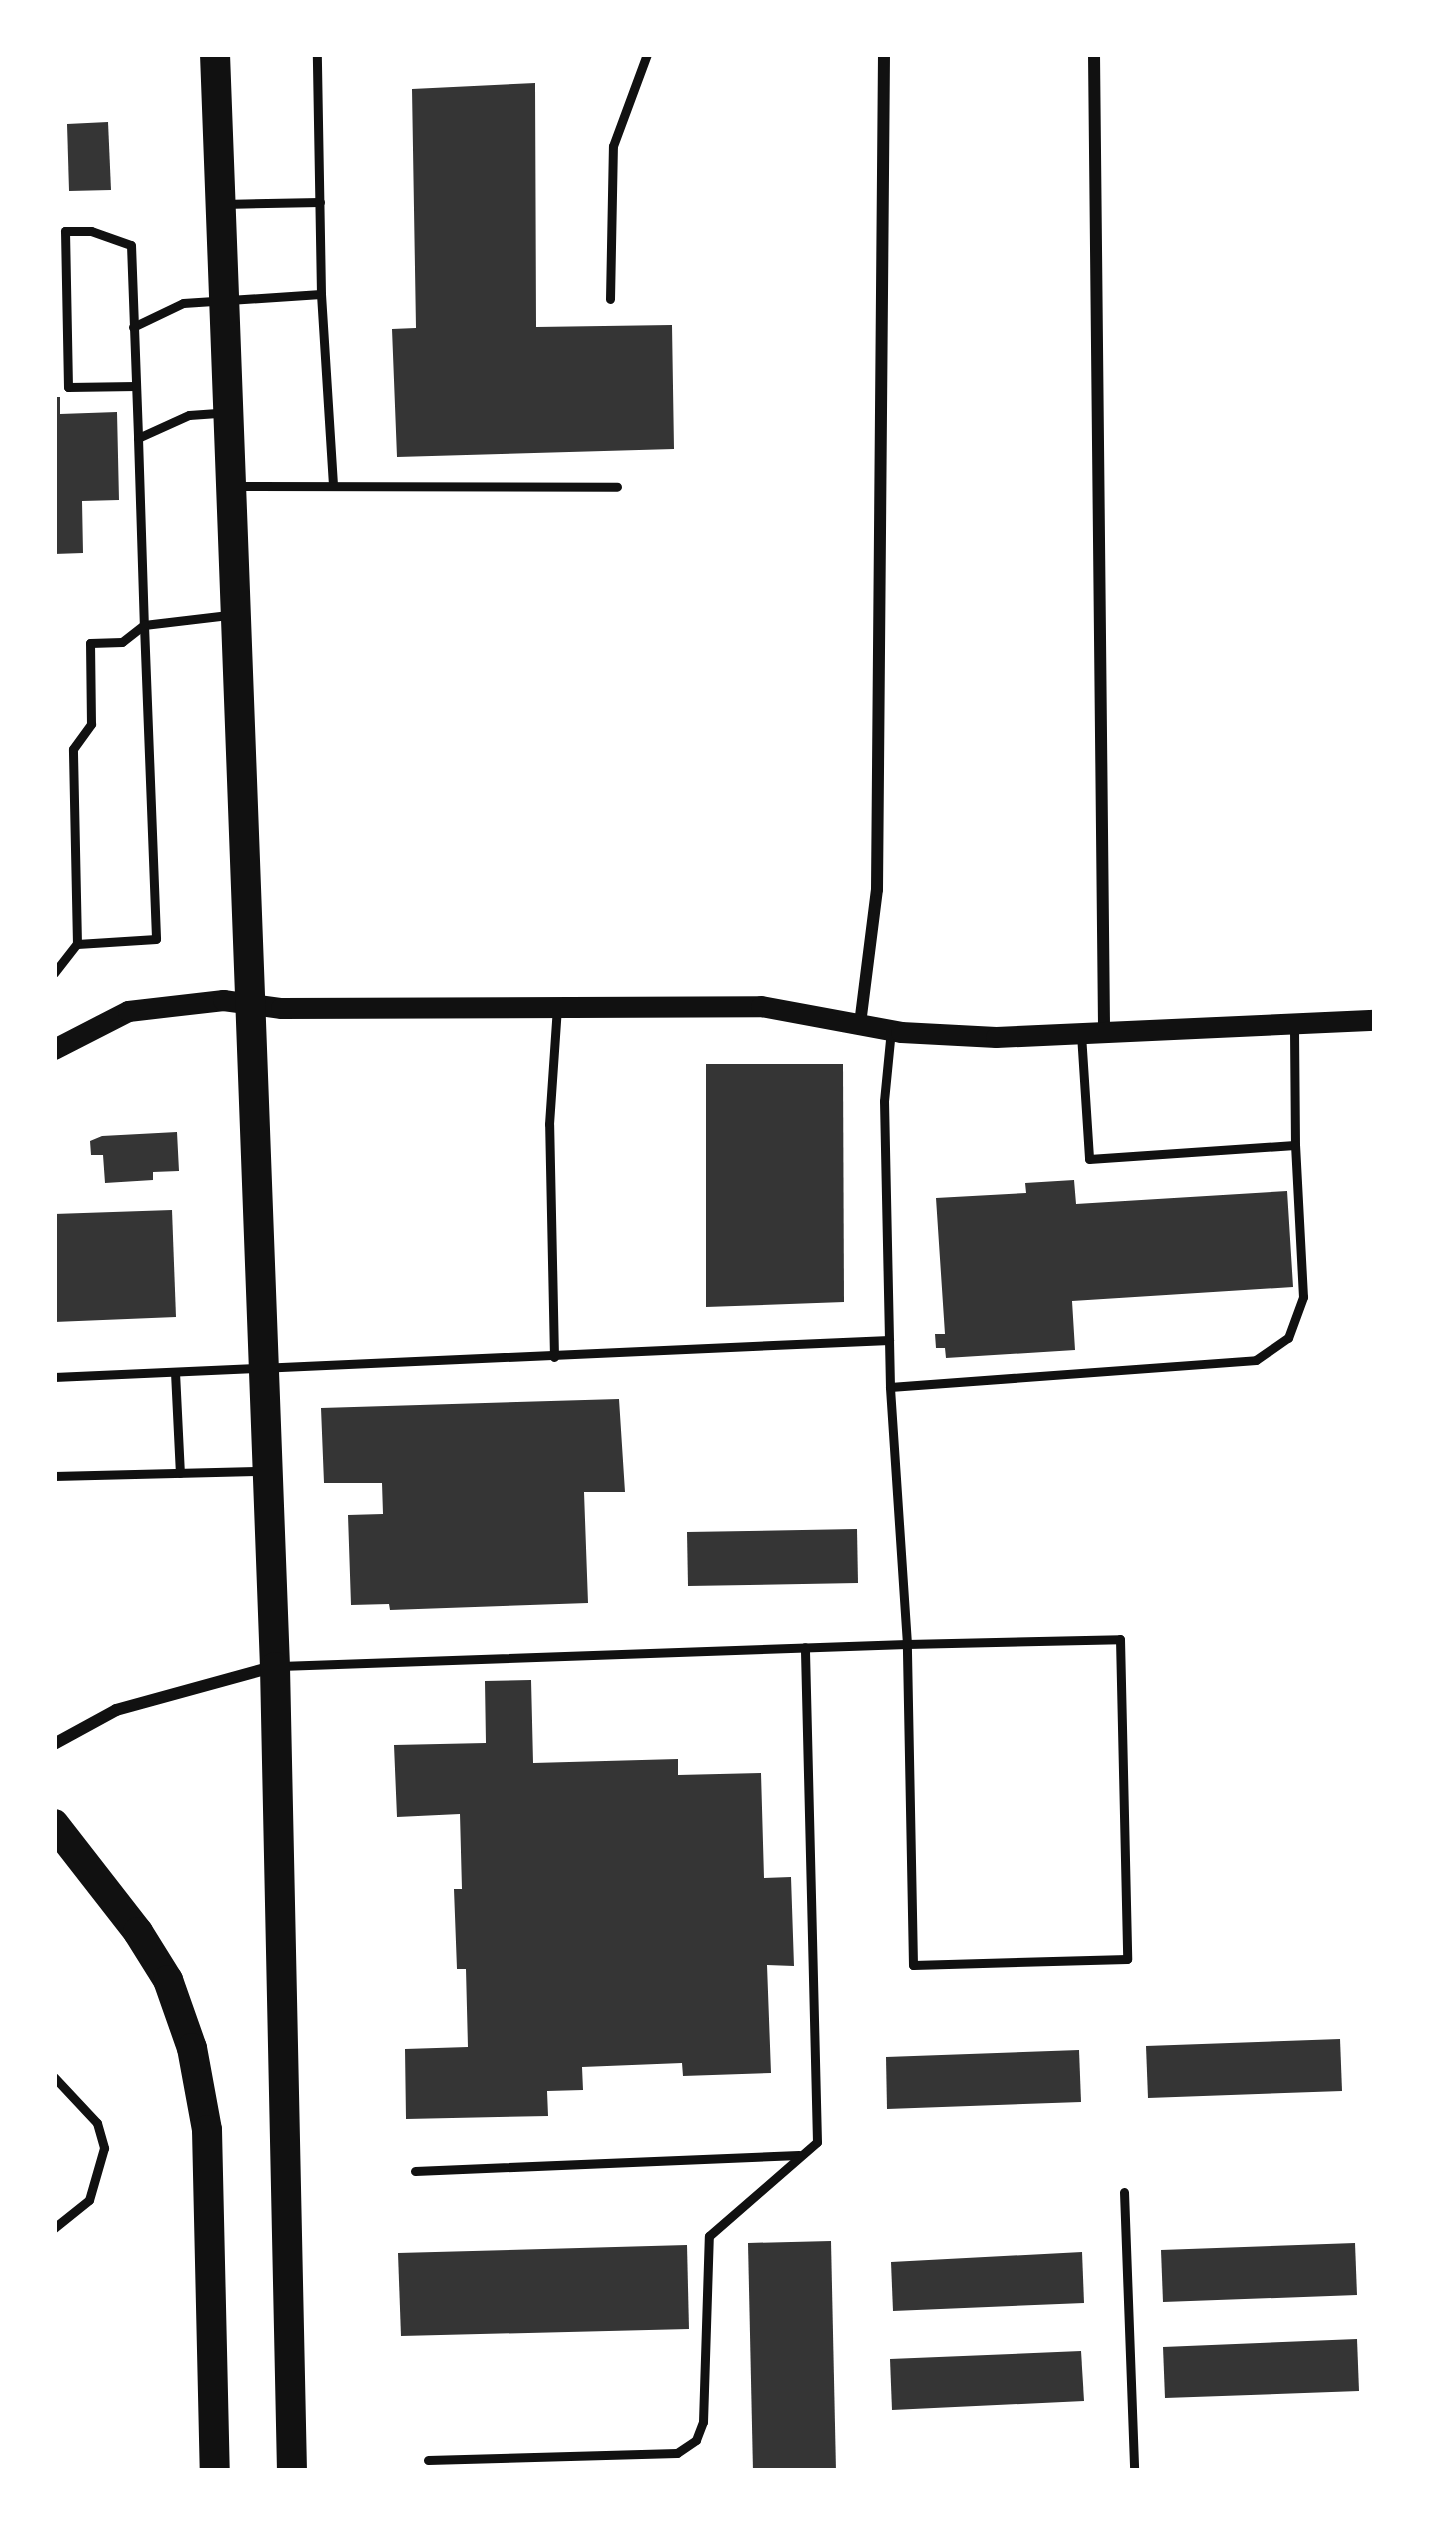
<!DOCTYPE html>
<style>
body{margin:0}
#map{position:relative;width:1429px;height:2525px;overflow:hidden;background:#fff;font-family:"Nunito Sans",sans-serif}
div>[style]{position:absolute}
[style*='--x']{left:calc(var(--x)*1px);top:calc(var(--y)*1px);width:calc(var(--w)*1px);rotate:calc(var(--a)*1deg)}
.building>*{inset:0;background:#353535}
.service>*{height:9px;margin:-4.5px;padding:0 4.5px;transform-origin:4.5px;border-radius:4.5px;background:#111}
.minor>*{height:12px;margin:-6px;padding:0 6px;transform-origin:6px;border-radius:6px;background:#111}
.tertiary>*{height:21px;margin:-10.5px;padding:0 10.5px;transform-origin:10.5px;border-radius:10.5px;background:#111}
.primary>*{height:30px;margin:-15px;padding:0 15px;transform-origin:15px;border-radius:15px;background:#111}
span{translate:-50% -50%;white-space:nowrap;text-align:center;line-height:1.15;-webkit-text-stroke:9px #fff;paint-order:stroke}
.frame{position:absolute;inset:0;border:57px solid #fff;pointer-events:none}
</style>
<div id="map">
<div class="building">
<div style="clip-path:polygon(535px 83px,536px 327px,672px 325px,674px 449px,397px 457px,392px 329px,416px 328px,412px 89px)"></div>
<div style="clip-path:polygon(108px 122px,111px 190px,69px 191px,67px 124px)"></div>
<div style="clip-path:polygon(54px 397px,60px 397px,60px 414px,117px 412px,119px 500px,82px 501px,83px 553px,54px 554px)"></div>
<div style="clip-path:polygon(706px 1064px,843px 1064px,844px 1302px,706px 1307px)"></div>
<div style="clip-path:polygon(177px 1132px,179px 1171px,153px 1172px,153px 1180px,105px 1183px,103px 1155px,91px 1155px,90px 1141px,102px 1136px)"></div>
<div style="clip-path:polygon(1074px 1180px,1076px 1204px,1287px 1191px,1293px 1287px,1072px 1301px,1075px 1350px,946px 1358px,945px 1348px,936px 1348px,935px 1334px,945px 1334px,936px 1198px,1026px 1193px,1025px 1183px)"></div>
<div style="clip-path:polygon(172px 1210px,176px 1317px,54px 1322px,54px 1214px)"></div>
<div style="clip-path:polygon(619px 1399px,625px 1492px,584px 1492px,588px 1603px,390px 1610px,389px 1604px,351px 1605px,348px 1515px,383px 1514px,382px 1483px,324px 1483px,321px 1408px)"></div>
<div style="clip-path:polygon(857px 1529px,858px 1583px,688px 1586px,687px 1532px)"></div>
<div style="clip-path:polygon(531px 1680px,533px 1763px,678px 1759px,678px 1775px,761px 1773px,764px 1878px,791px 1877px,794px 1966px,767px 1965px,771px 2073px,683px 2076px,682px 2063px,582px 2067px,583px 2090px,547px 2091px,548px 2116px,406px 2119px,405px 2049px,468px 2047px,466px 1969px,457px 1969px,454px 1889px,462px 1889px,460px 1814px,397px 1817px,394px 1745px,486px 1743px,485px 1681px)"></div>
<div style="clip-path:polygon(1340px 2039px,1342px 2091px,1148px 2098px,1146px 2046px)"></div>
<div style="clip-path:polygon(1079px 2050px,1081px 2102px,887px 2109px,886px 2057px)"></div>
<div style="clip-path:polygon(831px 2241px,836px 2471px,753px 2471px,748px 2243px)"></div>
<div style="clip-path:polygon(1355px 2243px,1357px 2295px,1163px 2302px,1161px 2250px)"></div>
<div style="clip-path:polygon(687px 2245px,689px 2329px,401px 2336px,398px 2253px)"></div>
<div style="clip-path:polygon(1082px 2252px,1084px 2303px,893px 2311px,891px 2262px)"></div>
<div style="clip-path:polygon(1357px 2339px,1359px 2391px,1165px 2398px,1163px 2347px)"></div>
<div style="clip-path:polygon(1081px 2351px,1084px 2401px,892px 2410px,890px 2359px)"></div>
</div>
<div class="service">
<div style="--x:223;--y:204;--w:97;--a:-1.2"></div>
<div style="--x:321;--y:294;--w:192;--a:86.4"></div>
<div style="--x:610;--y:299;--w:153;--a:-88.9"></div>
<div style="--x:613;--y:146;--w:98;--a:-69.7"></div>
<div style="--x:133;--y:327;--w:55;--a:-25.6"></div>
<div style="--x:183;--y:303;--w:138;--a:-3.7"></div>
<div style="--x:321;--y:294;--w:240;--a:-91"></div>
<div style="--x:136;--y:386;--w:68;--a:179.2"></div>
<div style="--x:68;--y:387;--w:156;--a:-91.1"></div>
<div style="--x:65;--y:231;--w:26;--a:0"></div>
<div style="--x:91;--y:231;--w:42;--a:19.3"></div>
<div style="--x:131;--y:245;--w:193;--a:87.9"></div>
<div style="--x:138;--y:438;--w:187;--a:88.2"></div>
<div style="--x:144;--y:625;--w:85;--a:-6.8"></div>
<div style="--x:138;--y:438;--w:56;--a:-24.3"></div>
<div style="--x:189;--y:415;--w:32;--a:-4"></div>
<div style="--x:234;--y:486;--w:383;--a:0.1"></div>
<div style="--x:144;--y:625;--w:314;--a:87.8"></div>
<div style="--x:156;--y:939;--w:79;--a:176.4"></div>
<div style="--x:77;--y:944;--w:195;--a:-91.2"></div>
<div style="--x:73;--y:749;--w:31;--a:-54"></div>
<div style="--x:91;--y:724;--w:81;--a:-90.7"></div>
<div style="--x:90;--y:643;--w:32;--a:-2"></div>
<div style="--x:122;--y:642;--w:28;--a:-38"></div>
<div style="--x:54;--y:973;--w:37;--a:-52"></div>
<div style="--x:1081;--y:1034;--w:125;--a:86.3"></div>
<div style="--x:1089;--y:1159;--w:206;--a:-3.9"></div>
<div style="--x:1295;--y:1145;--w:119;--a:-90.5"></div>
<div style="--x:554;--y:1357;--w:233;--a:-91.2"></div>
<div style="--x:549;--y:1124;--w:116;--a:-86.1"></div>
<div style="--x:175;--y:1372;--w:101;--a:87.2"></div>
<div style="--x:54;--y:1377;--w:836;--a:-2.54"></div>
<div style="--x:890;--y:1387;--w:367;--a:-4.2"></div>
<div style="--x:1256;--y:1360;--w:39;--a:-35"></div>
<div style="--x:1288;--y:1338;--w:44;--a:-69.9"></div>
<div style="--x:1303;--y:1297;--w:152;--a:-93"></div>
<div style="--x:54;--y:1476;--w:211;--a:-1.4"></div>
<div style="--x:1120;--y:1639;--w:320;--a:88.7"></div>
<div style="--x:1127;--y:1959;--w:214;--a:178.4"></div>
<div style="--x:913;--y:1965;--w:321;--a:-91.1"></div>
<div style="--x:907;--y:1644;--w:213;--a:-1.3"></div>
<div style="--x:280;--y:1666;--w:627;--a:-2.01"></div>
<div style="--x:907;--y:1644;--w:258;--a:-93.8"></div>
<div style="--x:890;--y:1387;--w:286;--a:-91.2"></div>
<div style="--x:884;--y:1101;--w:71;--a:-84.4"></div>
<div style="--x:54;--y:2077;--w:63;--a:46.9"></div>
<div style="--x:97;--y:2123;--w:26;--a:74"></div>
<div style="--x:104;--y:2148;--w:54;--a:106.1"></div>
<div style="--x:89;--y:2200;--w:45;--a:141.3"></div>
<div style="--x:415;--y:2171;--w:384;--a:-2.4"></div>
<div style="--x:1124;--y:2192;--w:279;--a:87.9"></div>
<div style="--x:428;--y:2460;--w:249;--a:-1.6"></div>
<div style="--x:677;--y:2453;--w:23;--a:-34"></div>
<div style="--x:696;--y:2440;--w:19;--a:-69"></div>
<div style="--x:703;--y:2422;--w:186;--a:-88.2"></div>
<div style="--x:709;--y:2236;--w:143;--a:-41"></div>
<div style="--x:817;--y:2142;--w:495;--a:-91.4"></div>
</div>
<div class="minor">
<div style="--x:1094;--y:54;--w:979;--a:89.41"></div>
<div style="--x:860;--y:1024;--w:135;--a:-82.8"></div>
<div style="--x:877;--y:890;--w:836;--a:-89.52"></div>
<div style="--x:54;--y:1744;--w:71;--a:-28.7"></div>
<div style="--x:116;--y:1710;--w:162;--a:-15.4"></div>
</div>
<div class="tertiary">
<div style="--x:54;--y:1049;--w:83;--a:-27.2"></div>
<div style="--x:128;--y:1011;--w:96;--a:-6.6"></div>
<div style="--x:223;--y:1000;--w:59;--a:7.9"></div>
<div style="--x:281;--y:1008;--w:480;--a:-0.2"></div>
<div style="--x:761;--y:1006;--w:142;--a:10.5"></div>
<div style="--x:901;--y:1032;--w:95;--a:3"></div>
<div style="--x:996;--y:1037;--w:379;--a:-2.6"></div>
</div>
<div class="primary">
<div style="--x:215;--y:54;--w:1614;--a:87.87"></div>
<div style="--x:275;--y:1667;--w:804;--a:88.79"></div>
<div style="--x:54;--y:1824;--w:137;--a:52.1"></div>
<div style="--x:138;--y:1932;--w:57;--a:58"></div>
<div style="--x:168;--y:1980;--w:72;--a:70.6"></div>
<div style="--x:192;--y:2048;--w:83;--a:79.6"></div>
<div style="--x:207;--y:2130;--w:341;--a:88.7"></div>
</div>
<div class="frame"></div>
</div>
